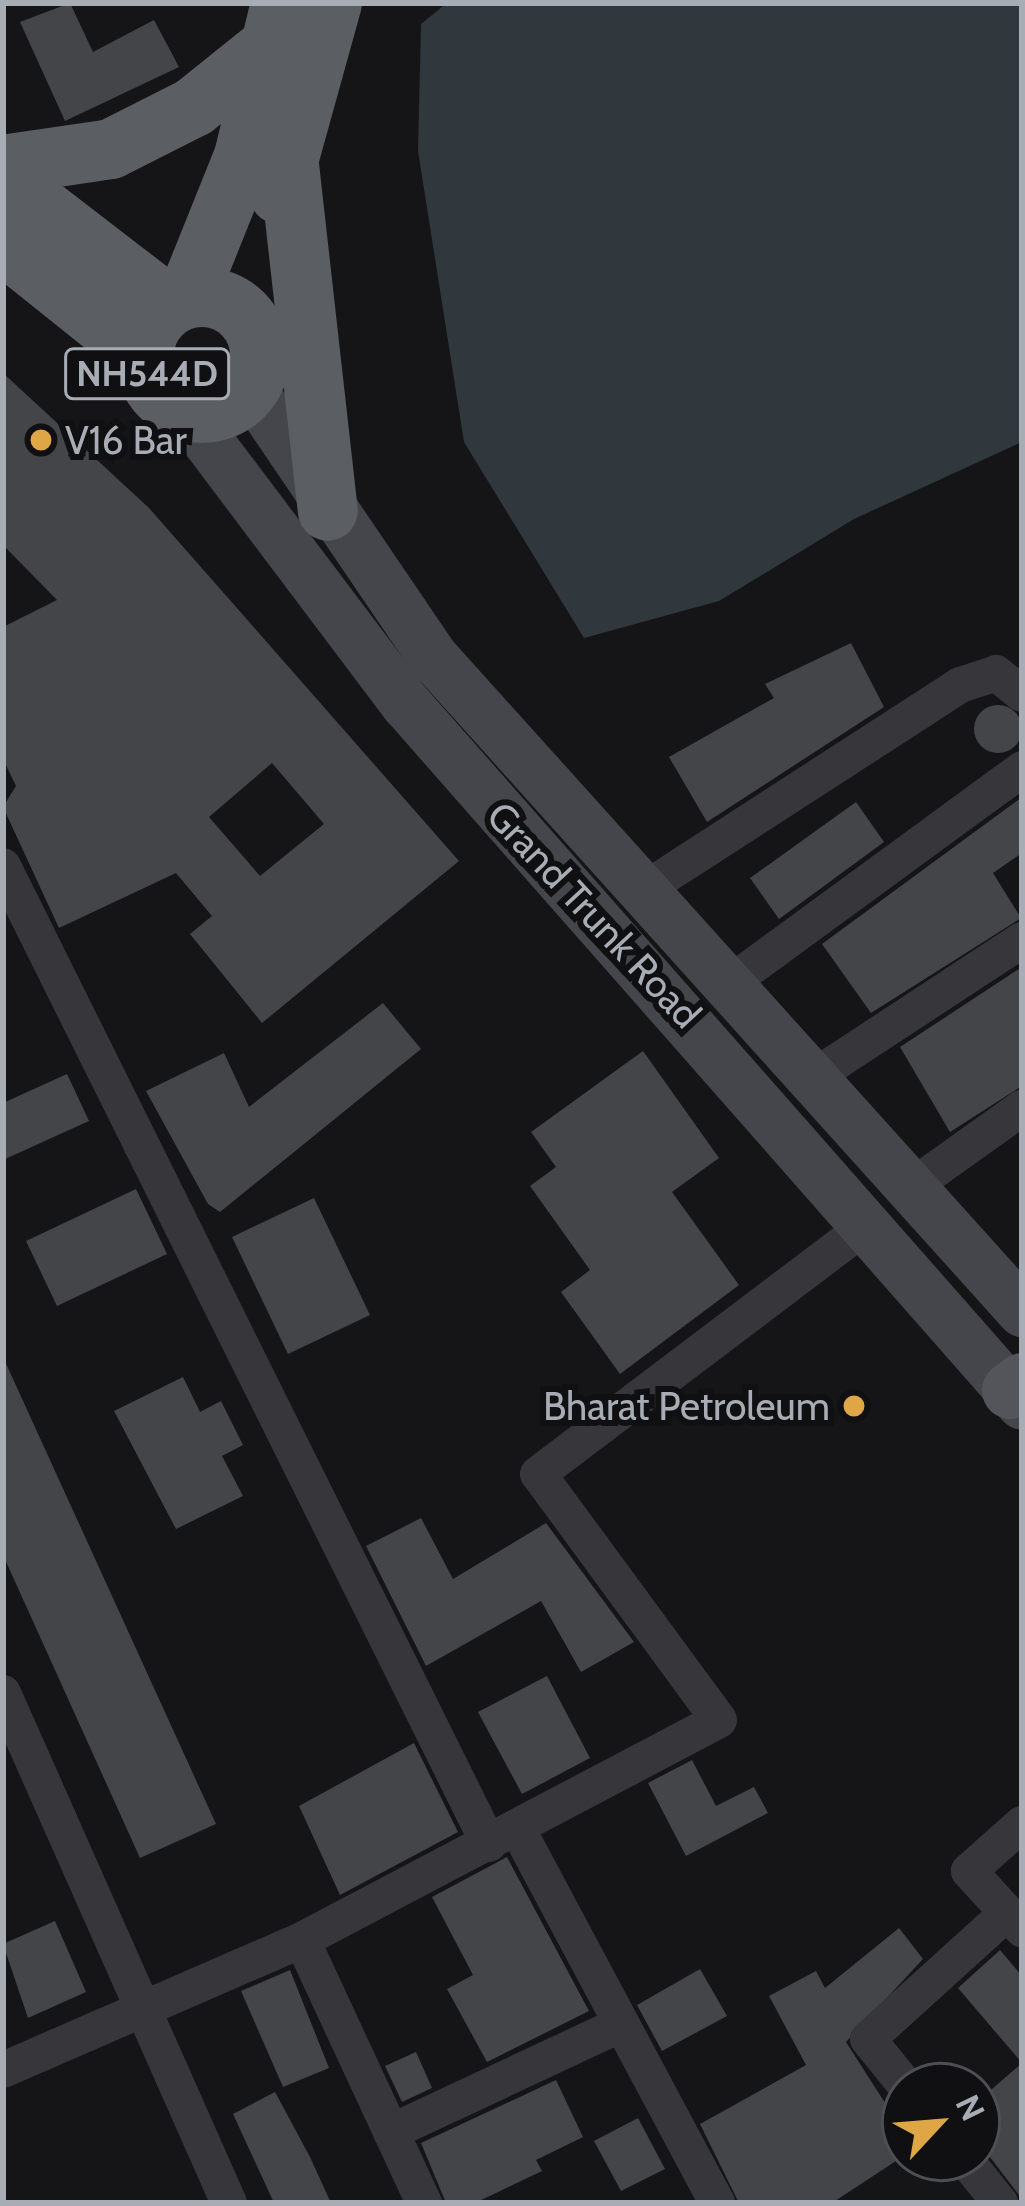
<!DOCTYPE html>
<style>
body{margin:0}
#map{position:relative;width:1025px;height:2206px;overflow:hidden;background:#151517;font-family:Cabin,sans-serif}
div>[style]{position:absolute}
[style*='--x']{left:calc(var(--x)*1px);top:calc(var(--y)*1px);width:calc(var(--w)*1px);rotate:calc(var(--a)*1deg)}
.water>*{inset:0;background:#30383e}
.building>*{inset:0;background:#444549}
.round{border-radius:50%}
.minor>*{height:36px;margin:-18px;padding:0 18px;transform-origin:18px;border-radius:18px;background:#37373b}
.secondary>*{height:51px;margin:-25.5px;padding:0 25.5px;transform-origin:25.5px;border-radius:25.5px;background:#45464b}
.primary>*{height:57px;margin:-28.5px;padding:0 28.5px;transform-origin:28.5px;border-radius:28.5px;background:#53555a}
.trunk>*{height:60px;margin:-30px;padding:0 30px;transform-origin:30px;border-radius:30px;background:#5b5e63}
.trunk>.ring{margin:-30px;padding:0;box-sizing:content-box;background:none;border:60px solid #5b5e63;border-radius:50%}
.dots>*{width:33px;height:33px;translate:-50% -50%;box-sizing:border-box;border:6px solid #101012;border-radius:50%}
span{translate:-50% -50%;white-space:nowrap;text-align:center;line-height:1.15;-webkit-text-stroke:12px #101012;paint-order:stroke}
.shield-label span{padding:3px 9px;background:#101012;border:3px solid;border-radius:9px;-webkit-text-stroke-width:0}
.shield-label{font-size:36px;color:#a8adb5;font-weight:700}
.poi-label{font-size:39px;color:#a8adb5}
.left{translate:0 -50%;text-align:left}
.right{translate:-100% -50%;text-align:right}
.street-label{font-size:39px;color:#a8adb5}
.frame{position:absolute;inset:0;border:6px solid #a8adb5;pointer-events:none}
.north{position:absolute;left:881px;top:2062px;width:120px;height:120px;box-sizing:border-box;background:#101012;border:3px solid #4d4f53;border-radius:50%;rotate:64deg;font-size:33px;font-weight:700;line-height:48px;text-align:center;color:#a8adb5}
.north::after{content:'';display:block;margin:auto;width:42px;height:54px;background:#dea645;clip-path:polygon(50% 0,100% 100%,50% 72%,0 100%)}
</style>
<div id="map">
<div class="water">
<div style="clip-path:polygon(447px 3px,1022px 3px,1022px 442px,854px 519px,719px 601px,584px 638px,464px 442px,418px 151px,421px 24px)"></div>
</div>
<div class="building">
<div style="clip-path:polygon(70px 3px,93px 52px,154px 20px,179px 67px,65px 121px,20px 22px)"></div>
<div style="clip-path:polygon(evenodd,3px 373px,149px 508px,459px 861px,262px 1023px,190px 934px,212px 916px,176px 873px,59px 928px,3px 807px,16px 786px,3px 759px,3px 627px,57px 600px,3px 545px,3px 373px,272px 763px,324px 824px,260px 876px,209px 817px,272px 763px)"></div>
<div style="clip-path:polygon(851px 643px,884px 707px,707px 822px,669px 757px,774px 698px,765px 684px)"></div>
<div class="round" style="left:974px;top:705px;width:48px;height:48px"></div>
<div style="clip-path:polygon(1022px 797px,1022px 853px,993px 873px,1021px 918px,871px 1013px,822px 944px)"></div>
<div style="clip-path:polygon(856px 802px,884px 842px,779px 919px,750px 878px)"></div>
<div style="clip-path:polygon(1022px 967px,1022px 1086px,950px 1132px,900px 1047px)"></div>
<div style="clip-path:polygon(383px 1003px,421px 1049px,220px 1212px,208px 1204px,146px 1091px,224px 1053px,249px 1107px)"></div>
<div style="clip-path:polygon(643px 1051px,719px 1158px,672px 1192px,739px 1285px,620px 1374px,561px 1292px,590px 1270px,530px 1186px,556px 1167px,531px 1132px)"></div>
<div style="clip-path:polygon(67px 1074px,89px 1121px,3px 1160px,3px 1103px)"></div>
<div style="clip-path:polygon(136px 1189px,167px 1254px,57px 1306px,26px 1241px)"></div>
<div style="clip-path:polygon(314px 1198px,370px 1315px,288px 1354px,232px 1237px)"></div>
<div style="clip-path:polygon(3px 1357px,216px 1824px,140px 1858px,3px 1555px)"></div>
<div style="clip-path:polygon(183px 1377px,200px 1412px,221px 1401px,243px 1445px,222px 1456px,243px 1496px,176px 1529px,114px 1411px)"></div>
<div style="clip-path:polygon(421px 1518px,453px 1579px,546px 1523px,634px 1642px,581px 1672px,541px 1601px,426px 1666px,366px 1546px)"></div>
<div style="clip-path:polygon(547px 1676px,590px 1758px,522px 1794px,478px 1712px)"></div>
<div style="clip-path:polygon(414px 1743px,458px 1832px,340px 1895px,299px 1806px)"></div>
<div style="clip-path:polygon(692px 1760px,716px 1806px,754px 1787px,768px 1813px,686px 1856px,648px 1783px)"></div>
<div style="clip-path:polygon(507px 1857px,589px 2011px,487px 2062px,447px 1989px,473px 1975px,432px 1897px)"></div>
<div style="clip-path:polygon(55px 1921px,86px 1992px,28px 2018px,3px 1944px)"></div>
<div style="clip-path:polygon(899px 1928px,923px 1959px,846px 2042px,887px 2106px,905px 2108px,905px 2155px,832px 2203px,739px 2203px,700px 2124px,806px 2065px,769px 1996px,816px 1971px,825px 1988px)"></div>
<div style="clip-path:polygon(1000px 1950px,1022px 1976px,1022px 2199px,977px 2140px,977px 2102px,1022px 2063px,958px 1988px)"></div>
<div style="clip-path:polygon(700px 1969px,727px 2016px,662px 2051px,637px 2005px)"></div>
<div style="clip-path:polygon(290px 1970px,329px 2068px,283px 2087px,241px 1991px)"></div>
<div style="clip-path:polygon(416px 2052px,432px 2088px,402px 2102px,385px 2066px)"></div>
<div style="clip-path:polygon(556px 2080px,583px 2137px,536px 2160px,542px 2171px,475px 2203px,446px 2203px,421px 2143px)"></div>
<div style="clip-path:polygon(275px 2092px,310px 2157px,331px 2203px,274px 2203px,233px 2114px)"></div>
<div style="clip-path:polygon(638px 2118px,665px 2169px,621px 2191px,594px 2141px)"></div>
</div>
<div class="minor">
<div style="--x:3;--y:866;--w:1092;--a:63.58"></div>
<div style="--x:648;--y:887;--w:372;--a:-32.9"></div>
<div style="--x:960;--y:685;--w:38;--a:-18"></div>
<div style="--x:996;--y:673;--w:33;--a:39"></div>
<div style="--x:734;--y:980;--w:357;--a:-36.2"></div>
<div style="--x:818;--y:1074;--w:244;--a:-33.3"></div>
<div style="--x:914;--y:1185;--w:133;--a:-35.5"></div>
<div style="--x:3;--y:1693;--w:558;--a:66.1"></div>
<div style="--x:1022;--y:1824;--w:71;--a:138.4"></div>
<div style="--x:969;--y:1871;--w:79;--a:47.6"></div>
<div style="--x:517;--y:1828;--w:425;--a:61.9"></div>
<div style="--x:302;--y:1940;--w:290;--a:65.1"></div>
<div style="--x:3;--y:2070;--w:326;--a:-23.5"></div>
<div style="--x:302;--y:1940;--w:471;--a:-27.8"></div>
<div style="--x:719;--y:1720;--w:305;--a:-126.3"></div>
<div style="--x:538;--y:1474;--w:416;--a:-37.1"></div>
<div style="--x:906;--y:2086;--w:60;--a:-129"></div>
<div style="--x:868;--y:2039;--w:188;--a:-42.2"></div>
<div style="--x:391;--y:2132;--w:250;--a:-25.1"></div>
<div style="--x:964;--y:2158;--w:58;--a:51.3"></div>
</div>
<div class="secondary">
<div style="--x:250;--y:388;--w:324;--a:55.8"></div>
<div style="--x:432;--y:656;--w:882;--a:47.99"></div>
<div style="--x:185;--y:411;--w:367;--a:53"></div>
<div style="--x:406;--y:704;--w:932;--a:48.65"></div>
</div>
<div class="primary">
<div style="--x:1010;--y:1390;--w:15;--a:-37"></div>
</div>
<div class="trunk">
<div style="--x:288;--y:156;--w:357;--a:83.6"></div>
<div style="--x:3;--y:165;--w:109;--a:-8.4"></div>
<div style="--x:111;--y:149;--w:93;--a:-26.8"></div>
<div style="--x:194;--y:107;--w:97;--a:-38.8"></div>
<div style="--x:3;--y:178;--w:210;--a:37.6"></div>
<div style="--x:279;--y:194;--w:198;--a:-74.5"></div>
<div style="--x:3;--y:244;--w:179;--a:38.7"></div>
<div class="ring" style="left:144px;top:297px;width:56px;height:56px"></div>
<div style="--x:187;--y:298;--w:153;--a:-68.1"></div>
<div style="--x:244;--y:156;--w:157;--a:-76.4"></div>
</div>
<div class="dots">
<div style="left:41px;top:440px;background:#dea645"></div>
<div style="left:854px;top:1406px;background:#dea645"></div>
</div>
<div class="shield-label">
<span style="left:147px;top:374px">NH544D</span>
</div>
<div class="poi-label">
<span class="left" style="left:65px;top:440px">V16 Bar</span>
<span class="right" style="left:830px;top:1406px">Bharat Petroleum</span>
</div>
<div class="street-label">
<span style="left:594px;top:915px;rotate:47deg">Grand Trunk Road</span>
</div>
<div class="frame"></div>
<div class="north">N</div>
</div>
